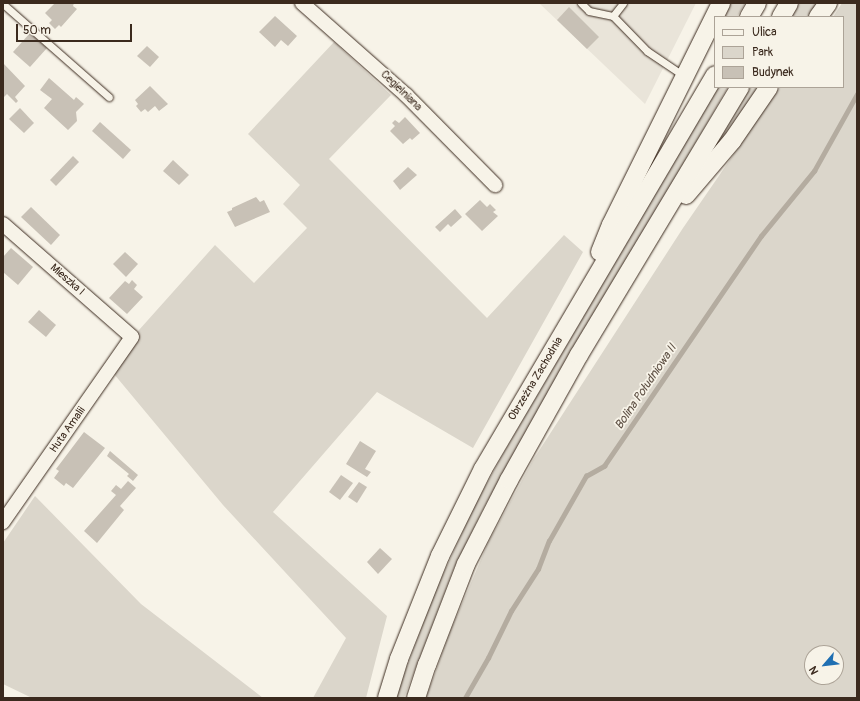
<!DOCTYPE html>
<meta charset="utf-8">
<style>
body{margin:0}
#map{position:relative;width:860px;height:701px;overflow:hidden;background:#f7f3e8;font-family:Pangolin,sans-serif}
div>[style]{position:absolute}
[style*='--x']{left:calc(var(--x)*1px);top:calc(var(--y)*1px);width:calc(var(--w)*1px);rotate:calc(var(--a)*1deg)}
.built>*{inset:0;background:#e9e4d9}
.green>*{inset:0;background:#dbd6cb}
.stream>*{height:4.5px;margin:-2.25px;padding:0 2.25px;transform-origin:2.25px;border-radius:2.25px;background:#b4aca0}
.building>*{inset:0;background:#c8c1b6}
.roads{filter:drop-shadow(0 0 1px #3b2a1e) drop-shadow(0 0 1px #3b2a1e)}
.service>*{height:7px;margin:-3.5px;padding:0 3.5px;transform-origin:3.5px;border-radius:3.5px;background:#f7f3e8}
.minor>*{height:14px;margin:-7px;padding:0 7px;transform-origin:7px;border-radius:7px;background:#f7f3e8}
.tertiary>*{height:18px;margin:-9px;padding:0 9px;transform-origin:9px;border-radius:9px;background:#f7f3e8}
span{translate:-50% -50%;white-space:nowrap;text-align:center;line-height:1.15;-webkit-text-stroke:3.5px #f7f3e8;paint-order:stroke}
.street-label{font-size:11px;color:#3b2a1e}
.water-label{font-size:12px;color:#5f5145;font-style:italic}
.frame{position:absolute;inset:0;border:4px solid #3b2a1e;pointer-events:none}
.legend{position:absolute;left:714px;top:16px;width:130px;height:72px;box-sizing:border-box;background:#f7f3e8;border:1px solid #aca397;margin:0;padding:5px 7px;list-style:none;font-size:12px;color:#3b2a1e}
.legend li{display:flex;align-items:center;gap:8px;height:20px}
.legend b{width:20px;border:1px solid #aca397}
.north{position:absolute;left:804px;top:645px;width:40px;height:40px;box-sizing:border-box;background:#f7f3e8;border:1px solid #aca397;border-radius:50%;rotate:242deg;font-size:11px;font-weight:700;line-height:16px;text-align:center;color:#3b2a1e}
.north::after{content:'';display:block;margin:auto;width:14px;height:18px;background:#1f6fb2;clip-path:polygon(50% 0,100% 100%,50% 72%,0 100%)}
.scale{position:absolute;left:16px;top:24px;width:116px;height:18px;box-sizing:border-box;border:2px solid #3b2a1e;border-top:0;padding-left:5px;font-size:12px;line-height:14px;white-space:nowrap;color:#3b2a1e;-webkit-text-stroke:3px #f7f3e8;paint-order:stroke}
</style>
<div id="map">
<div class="built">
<div style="clip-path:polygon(539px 3px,696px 3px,645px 104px)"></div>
</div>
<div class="green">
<div style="clip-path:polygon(731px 3px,745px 3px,737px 17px,725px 17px)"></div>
<div style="clip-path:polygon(800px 3px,819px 3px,809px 17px,791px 17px)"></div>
<div style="clip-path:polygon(evenodd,842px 3px,857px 3px,857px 698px,426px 698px,450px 632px,488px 543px,533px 460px,683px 228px,780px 87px,843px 87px,843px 17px,833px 17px,842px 3px,812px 653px,836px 653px,836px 677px,812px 677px,812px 653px)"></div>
<div style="clip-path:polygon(334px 42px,391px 95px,329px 159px,487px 318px,564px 235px,583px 252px,473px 448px,377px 392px,273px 512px,387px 616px,366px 698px,313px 698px,346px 638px,223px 505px,114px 374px,139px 330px,215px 245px,254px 283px,307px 228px,283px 204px,300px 185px,248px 134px)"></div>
<div style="clip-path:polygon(718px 87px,728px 87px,484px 507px,454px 568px,404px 698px,395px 698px,435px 592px,475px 505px,503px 454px)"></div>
<div style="clip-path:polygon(749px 87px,759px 87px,725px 138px,722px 139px,721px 137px,723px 133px)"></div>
<div style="clip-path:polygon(35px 496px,141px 604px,263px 698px,32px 698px,3px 684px,3px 543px)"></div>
</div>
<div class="stream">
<div style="--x:465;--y:698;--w:46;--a:-60.1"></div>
<div style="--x:488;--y:658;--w:52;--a:-63.9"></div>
<div style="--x:511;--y:611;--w:50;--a:-57.3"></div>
<div style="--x:538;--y:569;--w:30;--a:-69"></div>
<div style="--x:549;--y:541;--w:75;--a:-60.4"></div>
<div style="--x:586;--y:476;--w:21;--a:-29"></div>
<div style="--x:604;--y:466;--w:278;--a:-55.7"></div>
<div style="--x:761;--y:236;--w:84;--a:-50.8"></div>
<div style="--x:814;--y:171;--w:88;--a:-60.8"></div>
</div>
<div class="building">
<div style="clip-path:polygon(55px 3px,74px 3px,73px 6px,77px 9px,61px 27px,59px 25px,55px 29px,49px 23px,52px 20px,45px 13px)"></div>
<div style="clip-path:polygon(569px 7px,599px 37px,587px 49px,557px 20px)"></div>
<div style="clip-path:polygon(275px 16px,297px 36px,288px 46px,281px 40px,275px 47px,259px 32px)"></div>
<div style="clip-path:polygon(30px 33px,47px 48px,30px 67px,13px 52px)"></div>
<div style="clip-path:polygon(147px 46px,159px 57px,150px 67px,137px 56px)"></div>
<div style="clip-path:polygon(3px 63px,25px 86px,15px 97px,18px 101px,16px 103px,7px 94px,3px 98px)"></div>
<div style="clip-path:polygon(49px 78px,74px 100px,76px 97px,84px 104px,76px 112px,77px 121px,68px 130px,44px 108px,52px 99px,40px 90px)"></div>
<div style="clip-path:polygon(150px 86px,168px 104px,159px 111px,155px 106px,148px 112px,145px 109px,141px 112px,136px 106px,138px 104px,135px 100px)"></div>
<div style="clip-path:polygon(20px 108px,34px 123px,24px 133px,9px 119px)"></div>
<div style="clip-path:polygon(405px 117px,420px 133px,412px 140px,410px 138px,403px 144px,390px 131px,395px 126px,392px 123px,395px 120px,399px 123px)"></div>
<div style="clip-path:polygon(100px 122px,131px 150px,123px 159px,92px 131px)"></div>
<div style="clip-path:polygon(73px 156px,79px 162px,56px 186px,50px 180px)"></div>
<div style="clip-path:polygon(173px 160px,189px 175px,179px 185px,163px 171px)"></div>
<div style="clip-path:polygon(408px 167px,417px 175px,400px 190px,393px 181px)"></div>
<div style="clip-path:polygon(256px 197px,260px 202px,264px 200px,270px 212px,235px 227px,227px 212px,232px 210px,232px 208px)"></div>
<div style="clip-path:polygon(480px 200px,487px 207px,490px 204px,496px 210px,493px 212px,498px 216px,482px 231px,465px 214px)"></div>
<div style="clip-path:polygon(31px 207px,60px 235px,51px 245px,21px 217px)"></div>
<div style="clip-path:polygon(455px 209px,462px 217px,451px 227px,448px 224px,440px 232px,435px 227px)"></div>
<div style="clip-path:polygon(11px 248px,33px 267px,18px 285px,3px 272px,3px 257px)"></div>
<div style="clip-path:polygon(125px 252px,138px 264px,126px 277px,113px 264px)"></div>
<div style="clip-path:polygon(132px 280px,137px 285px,134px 289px,143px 297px,127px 314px,109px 298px,125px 281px,129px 284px)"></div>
<div style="clip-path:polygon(39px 310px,56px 325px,46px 337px,28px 322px)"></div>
<div style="clip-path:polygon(84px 432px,105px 448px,73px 488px,66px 483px,64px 486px,54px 478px,59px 471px,56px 469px)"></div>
<div style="clip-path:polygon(360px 441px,376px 451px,365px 469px,371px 472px,367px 477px,346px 464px)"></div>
<div style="clip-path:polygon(110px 451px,138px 475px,133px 481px,127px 476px,129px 474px,107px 456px)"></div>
<div style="clip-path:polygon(341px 475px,353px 483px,340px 500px,329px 492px)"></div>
<div style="clip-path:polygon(128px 481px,136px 488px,120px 506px,124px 510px,97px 543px,84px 531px,116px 495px,111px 491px,116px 485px,121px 489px)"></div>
<div style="clip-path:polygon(359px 482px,367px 487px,357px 503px,348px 497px)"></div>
<div style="clip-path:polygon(380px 548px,392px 559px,378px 574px,367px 562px)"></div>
</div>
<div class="roads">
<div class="service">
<div style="--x:581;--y:3;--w:11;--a:45"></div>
<div style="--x:589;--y:11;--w:25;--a:12"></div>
<div style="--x:613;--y:16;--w:16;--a:-52"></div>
<div style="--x:3;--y:4;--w:141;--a:41.3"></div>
<div style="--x:613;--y:16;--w:49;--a:45.8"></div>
<div style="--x:647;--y:51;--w:45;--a:34"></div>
</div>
<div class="minor">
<div style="--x:302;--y:3;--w:139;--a:41.5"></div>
<div style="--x:406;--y:95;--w:127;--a:45.3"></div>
<div style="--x:3;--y:224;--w:171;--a:41.2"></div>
<div style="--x:132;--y:337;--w:226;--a:124.9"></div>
</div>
<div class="tertiary">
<div style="--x:749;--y:17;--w:16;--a:-60"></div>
<div style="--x:781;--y:17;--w:16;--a:-60"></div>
<div style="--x:818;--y:17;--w:17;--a:-54"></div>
<div style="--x:686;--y:195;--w:71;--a:-49.6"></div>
<div style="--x:732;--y:141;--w:65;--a:-55.6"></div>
<div style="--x:600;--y:252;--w:29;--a:-68"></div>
<div style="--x:611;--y:225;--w:248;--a:-63.6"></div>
<div style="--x:387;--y:698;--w:41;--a:-72.9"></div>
<div style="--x:399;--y:659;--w:111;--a:-68.3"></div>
<div style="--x:440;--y:556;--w:97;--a:-63.7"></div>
<div style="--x:483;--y:469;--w:457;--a:-59.5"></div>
<div style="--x:416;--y:698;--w:35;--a:-72"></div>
<div style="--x:427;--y:665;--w:108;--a:-68.9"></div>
<div style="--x:466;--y:564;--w:94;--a:-62.9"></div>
<div style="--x:509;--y:480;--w:143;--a:-60.8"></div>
<div style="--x:579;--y:355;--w:313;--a:-59"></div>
</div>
</div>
<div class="street-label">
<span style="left:401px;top:91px;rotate:44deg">Cegielniana</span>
<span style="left:67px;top:280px;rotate:41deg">Mieszka I</span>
<span style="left:536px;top:379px;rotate:-59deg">Obrzeżna Zachodnia</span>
<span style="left:68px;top:430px;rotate:-55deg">Huta Amalii</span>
</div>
<div class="water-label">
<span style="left:646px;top:387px;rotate:-56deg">Bolina Południowa II</span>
</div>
<div class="frame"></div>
<ul class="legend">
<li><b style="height:5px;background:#f7f3e8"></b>Ulica</li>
<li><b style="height:11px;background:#dbd6cb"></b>Park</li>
<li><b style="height:11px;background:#c8c1b6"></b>Budynek</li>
</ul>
<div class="north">N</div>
<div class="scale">50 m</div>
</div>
